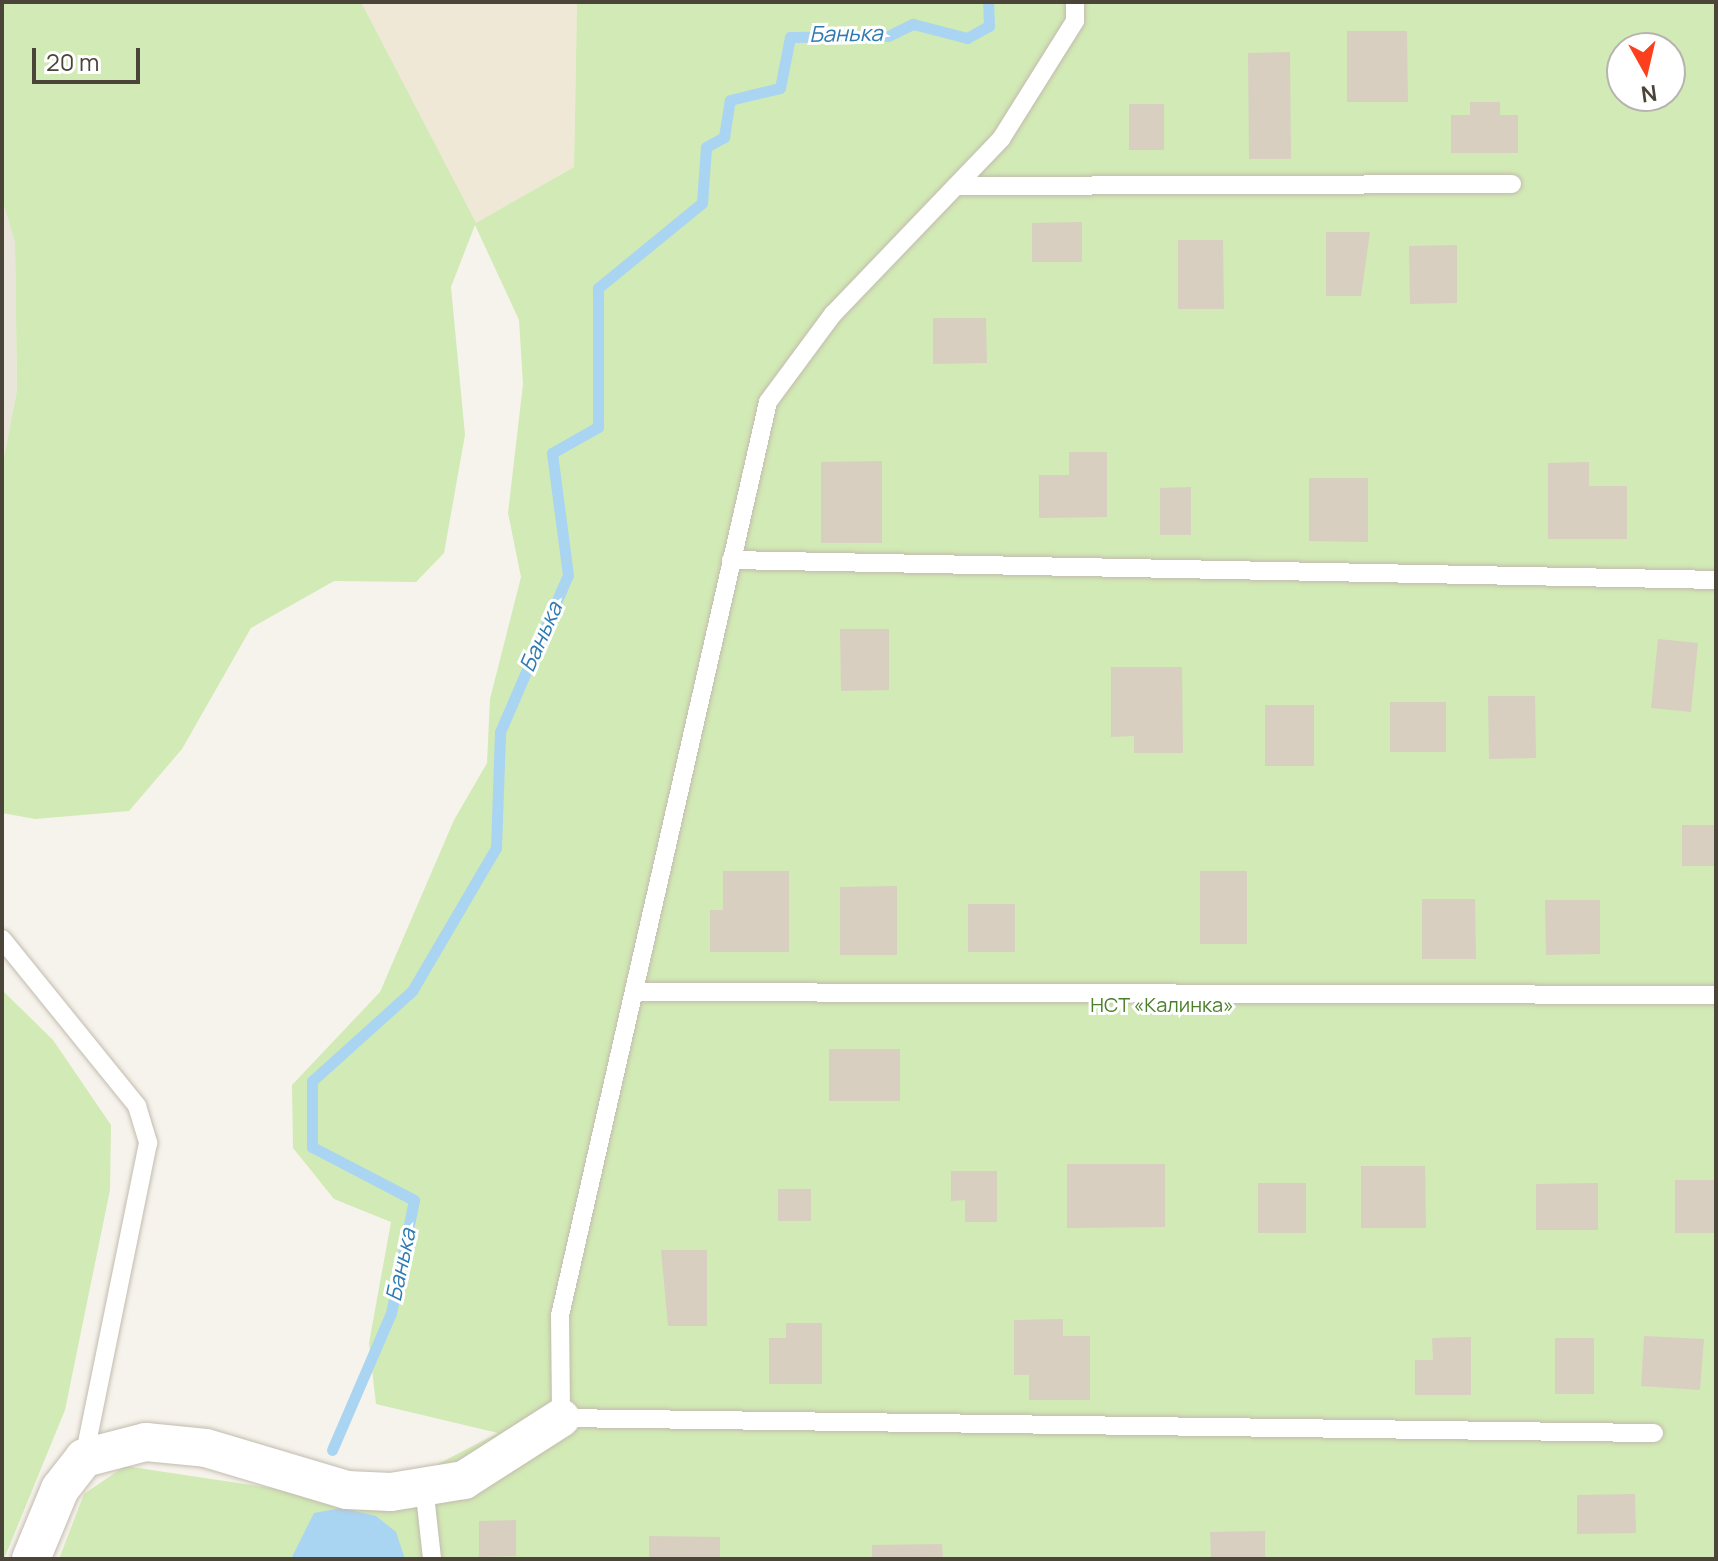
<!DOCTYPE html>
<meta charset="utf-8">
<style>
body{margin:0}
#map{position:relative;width:1718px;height:1561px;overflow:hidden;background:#f6f3ec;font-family:Manrope,sans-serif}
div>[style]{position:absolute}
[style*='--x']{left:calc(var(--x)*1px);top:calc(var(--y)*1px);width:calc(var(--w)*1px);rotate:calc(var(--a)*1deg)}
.residential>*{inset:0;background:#eae5da}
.education>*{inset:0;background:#efe8d6}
.green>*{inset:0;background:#d2eab5}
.water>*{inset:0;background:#a9d4f2}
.stream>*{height:11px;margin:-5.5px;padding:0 5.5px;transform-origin:5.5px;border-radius:5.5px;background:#a9d4f2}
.building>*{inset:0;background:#d8cfc1}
.roads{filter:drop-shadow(0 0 2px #c2bbae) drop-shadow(0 0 2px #c2bbae)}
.lane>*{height:18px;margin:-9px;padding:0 9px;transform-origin:9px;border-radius:9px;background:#fff}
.street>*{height:38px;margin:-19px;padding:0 19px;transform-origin:19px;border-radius:19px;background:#fff}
span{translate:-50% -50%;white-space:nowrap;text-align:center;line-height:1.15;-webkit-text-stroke:6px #fff;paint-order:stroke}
.park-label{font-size:20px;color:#4a7f2a}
.water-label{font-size:22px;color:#2e7ab2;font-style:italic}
.frame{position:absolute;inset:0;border:4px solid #4b4439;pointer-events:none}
.north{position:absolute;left:1606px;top:32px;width:80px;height:80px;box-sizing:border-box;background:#fff;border:2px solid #b7b4b0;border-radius:50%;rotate:172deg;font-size:22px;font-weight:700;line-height:32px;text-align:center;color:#4b4439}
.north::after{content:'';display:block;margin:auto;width:28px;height:36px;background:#fc3f1d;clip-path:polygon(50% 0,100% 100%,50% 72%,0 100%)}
.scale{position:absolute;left:32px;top:48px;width:108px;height:36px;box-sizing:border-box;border:4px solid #4b4439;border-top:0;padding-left:10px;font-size:24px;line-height:28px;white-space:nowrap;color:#4b4439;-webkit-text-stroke:6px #fff;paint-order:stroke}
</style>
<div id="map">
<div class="residential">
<div style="clip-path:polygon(2px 199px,15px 243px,17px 390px,2px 468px)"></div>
</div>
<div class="education">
<div style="clip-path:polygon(361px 2px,577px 2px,574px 167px,475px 224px)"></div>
</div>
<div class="green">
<div style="clip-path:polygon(evenodd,2px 2px,361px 2px,476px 223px,574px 167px,577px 2px,1716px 2px,1716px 1559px,59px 1559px,84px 1494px,125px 1466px,411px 1509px,403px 1482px,498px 1433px,376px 1404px,369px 1343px,391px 1222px,334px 1199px,293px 1148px,292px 1085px,380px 992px,454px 820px,487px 763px,490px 699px,521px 577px,508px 513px,523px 384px,519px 320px,475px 225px,451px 287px,465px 435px,444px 553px,416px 582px,334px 581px,251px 628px,182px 749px,129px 811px,35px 819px,2px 813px,2px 468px,17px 390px,15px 243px,2px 199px,2px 2px,1622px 48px,1670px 48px,1670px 96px,1622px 96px,1622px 48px)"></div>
<div style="clip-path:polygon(2px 990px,53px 1040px,111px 1125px,110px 1190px,65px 1410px,4px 1559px)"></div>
</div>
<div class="water">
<div style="clip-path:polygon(342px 1508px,376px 1516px,396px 1532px,405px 1559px,291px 1559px,314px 1513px)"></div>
</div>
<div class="stream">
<div style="--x:332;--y:1450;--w:149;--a:-66.7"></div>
<div style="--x:391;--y:1313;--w:115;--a:-78.5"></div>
<div style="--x:414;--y:1200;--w:115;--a:-152.5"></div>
<div style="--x:312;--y:1147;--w:66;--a:-90"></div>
<div style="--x:312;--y:1081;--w:135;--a:-42"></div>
<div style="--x:412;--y:991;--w:166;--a:-59.6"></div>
<div style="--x:496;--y:848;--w:116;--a:-88"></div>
<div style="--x:500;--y:732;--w:171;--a:-66.6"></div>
<div style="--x:568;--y:575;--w:123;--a:-97.5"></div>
<div style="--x:552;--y:453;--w:53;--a:-29.5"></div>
<div style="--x:598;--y:427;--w:139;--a:-90"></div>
<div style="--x:598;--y:288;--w:134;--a:-39.3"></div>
<div style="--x:702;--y:203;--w:56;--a:-85.9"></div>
<div style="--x:706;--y:147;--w:21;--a:-29"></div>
<div style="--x:724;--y:137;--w:37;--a:-81"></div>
<div style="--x:730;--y:100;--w:51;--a:-13.5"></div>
<div style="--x:780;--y:88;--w:52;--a:-78.9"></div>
<div style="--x:790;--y:37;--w:98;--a:-0.6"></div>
<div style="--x:888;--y:36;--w:28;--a:-26"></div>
<div style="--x:913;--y:24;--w:56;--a:14.5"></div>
<div style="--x:967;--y:38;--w:25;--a:-29"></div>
<div style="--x:989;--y:26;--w:24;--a:-92"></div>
</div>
<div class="building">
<div style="clip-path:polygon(1347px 31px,1407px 31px,1408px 102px,1347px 102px)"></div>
<div style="clip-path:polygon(1290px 52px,1291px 159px,1249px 159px,1248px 53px)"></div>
<div style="clip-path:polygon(1470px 102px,1500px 102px,1500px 115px,1518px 115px,1518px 153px,1451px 153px,1451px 115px,1470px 115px)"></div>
<div style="clip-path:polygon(1129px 104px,1164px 104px,1164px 150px,1129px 150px)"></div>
<div style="clip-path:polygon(1082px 222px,1082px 262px,1032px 262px,1032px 223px)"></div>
<div style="clip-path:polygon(1326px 232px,1370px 232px,1361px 296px,1326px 296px)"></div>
<div style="clip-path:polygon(1178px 240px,1223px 240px,1224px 309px,1178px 309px)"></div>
<div style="clip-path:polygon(1457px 245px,1457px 303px,1410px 304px,1409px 246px)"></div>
<div style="clip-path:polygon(933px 318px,986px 318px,987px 363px,933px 364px)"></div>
<div style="clip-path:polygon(1069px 452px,1107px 452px,1107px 517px,1039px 518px,1039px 475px,1069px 475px)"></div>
<div style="clip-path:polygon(882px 461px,882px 543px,821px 543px,821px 462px)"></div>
<div style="clip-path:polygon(1589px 462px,1589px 486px,1627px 486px,1627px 539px,1548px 539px,1548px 463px)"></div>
<div style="clip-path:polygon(1309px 478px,1368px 478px,1368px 542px,1309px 541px)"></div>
<div style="clip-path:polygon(1191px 487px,1191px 535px,1160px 535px,1160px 488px)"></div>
<div style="clip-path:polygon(840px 629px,889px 629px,889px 690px,841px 691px)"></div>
<div style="clip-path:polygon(1658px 639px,1698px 643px,1691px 712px,1651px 708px)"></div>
<div style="clip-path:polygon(1111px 667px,1182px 667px,1183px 753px,1134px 753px,1134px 736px,1111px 737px)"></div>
<div style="clip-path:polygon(1488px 696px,1535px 696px,1536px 758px,1489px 759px)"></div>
<div style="clip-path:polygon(1390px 702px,1446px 702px,1446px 752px,1390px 752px)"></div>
<div style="clip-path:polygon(1265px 705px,1314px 705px,1314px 766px,1265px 766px)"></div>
<div style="clip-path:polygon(1682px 825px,1716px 825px,1716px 866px,1682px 866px)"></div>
<div style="clip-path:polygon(723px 871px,789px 871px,789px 952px,710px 952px,710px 910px,723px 910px)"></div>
<div style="clip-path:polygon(1200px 871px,1247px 871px,1247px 944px,1200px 944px)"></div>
<div style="clip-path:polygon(897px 886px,897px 955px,840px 955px,840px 887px)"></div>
<div style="clip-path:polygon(1422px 899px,1475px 899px,1476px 959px,1422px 959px)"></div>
<div style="clip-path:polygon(1545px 900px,1600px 900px,1600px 954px,1546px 955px)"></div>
<div style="clip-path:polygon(968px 904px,1015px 904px,1015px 952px,968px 952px)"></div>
<div style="clip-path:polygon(829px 1049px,900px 1049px,900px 1101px,829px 1101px)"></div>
<div style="clip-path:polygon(1067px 1164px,1165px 1164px,1165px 1227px,1067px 1228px)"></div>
<div style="clip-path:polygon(1361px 1166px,1425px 1166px,1426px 1228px,1361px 1228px)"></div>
<div style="clip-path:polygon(951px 1171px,997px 1171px,997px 1222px,965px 1222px,965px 1200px,951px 1201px)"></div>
<div style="clip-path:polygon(1675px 1180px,1714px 1180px,1714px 1233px,1675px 1233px)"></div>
<div style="clip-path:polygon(1258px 1183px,1306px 1183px,1306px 1233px,1258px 1233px)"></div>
<div style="clip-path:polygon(1598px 1183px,1598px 1230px,1536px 1230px,1536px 1184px)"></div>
<div style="clip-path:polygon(778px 1189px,811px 1189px,811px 1221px,778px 1221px)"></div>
<div style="clip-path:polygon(661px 1250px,707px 1250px,707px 1326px,668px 1326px)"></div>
<div style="clip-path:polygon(1063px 1319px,1063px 1336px,1090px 1336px,1090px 1400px,1029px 1400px,1029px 1375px,1014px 1375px,1014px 1320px)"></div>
<div style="clip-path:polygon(786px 1323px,822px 1323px,822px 1384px,769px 1384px,769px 1338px,786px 1338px)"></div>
<div style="clip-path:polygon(1644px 1336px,1704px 1339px,1700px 1390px,1641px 1386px)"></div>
<div style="clip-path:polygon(1471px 1337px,1471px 1395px,1415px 1395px,1415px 1360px,1433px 1360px,1432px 1338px)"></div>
<div style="clip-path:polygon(1555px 1338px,1594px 1338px,1594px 1394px,1555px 1394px)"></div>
<div style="clip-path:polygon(1635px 1494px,1636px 1533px,1577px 1534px,1577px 1495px)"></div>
<div style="clip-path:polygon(516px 1520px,516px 1556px,479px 1557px,479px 1521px)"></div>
<div style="clip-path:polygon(1265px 1531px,1265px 1559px,1211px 1559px,1210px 1532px)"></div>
<div style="clip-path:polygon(649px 1536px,720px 1537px,720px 1559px,649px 1559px)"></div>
<div style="clip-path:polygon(942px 1544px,943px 1559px,872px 1559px,872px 1545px)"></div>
</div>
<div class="roads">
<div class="lane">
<div style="--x:1075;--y:2;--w:19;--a:90"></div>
<div style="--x:1075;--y:21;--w:139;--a:122.1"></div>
<div style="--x:1001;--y:139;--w:243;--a:133.8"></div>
<div style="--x:833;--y:314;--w:109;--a:126.5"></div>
<div style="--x:768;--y:402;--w:936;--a:102.83"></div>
<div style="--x:560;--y:1315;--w:103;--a:89.4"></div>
<div style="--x:561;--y:1418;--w:1093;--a:0.79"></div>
<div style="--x:956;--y:186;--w:556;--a:-0.21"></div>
<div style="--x:731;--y:560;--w:985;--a:1.16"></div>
<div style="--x:2;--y:939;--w:215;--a:51"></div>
<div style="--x:137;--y:1106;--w:39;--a:73"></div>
<div style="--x:148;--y:1143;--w:321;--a:101.5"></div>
<div style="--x:635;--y:992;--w:1081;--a:0.16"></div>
<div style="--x:424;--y:1486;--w:73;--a:83.7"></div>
</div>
<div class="street">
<div style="--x:31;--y:1559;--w:76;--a:-67.5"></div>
<div style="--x:60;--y:1489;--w:39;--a:-52"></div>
<div style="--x:84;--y:1458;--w:64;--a:-14.5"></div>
<div style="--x:146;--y:1442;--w:60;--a:5.7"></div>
<div style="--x:206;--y:1448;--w:147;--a:16.6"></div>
<div style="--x:347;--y:1490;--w:44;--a:2.6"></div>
<div style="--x:391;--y:1492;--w:74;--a:-9.3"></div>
<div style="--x:464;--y:1480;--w:115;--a:-32.6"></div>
</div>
</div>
<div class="park-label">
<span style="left:1162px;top:1004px">НСТ «Калинка»</span>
</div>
<div class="water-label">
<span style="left:846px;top:34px;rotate:-1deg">Банька</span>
<span style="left:541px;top:637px;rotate:-66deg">Банька</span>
<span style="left:401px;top:1265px;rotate:-78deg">Банька</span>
</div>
<div class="frame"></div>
<div class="north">N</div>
<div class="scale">20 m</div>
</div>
